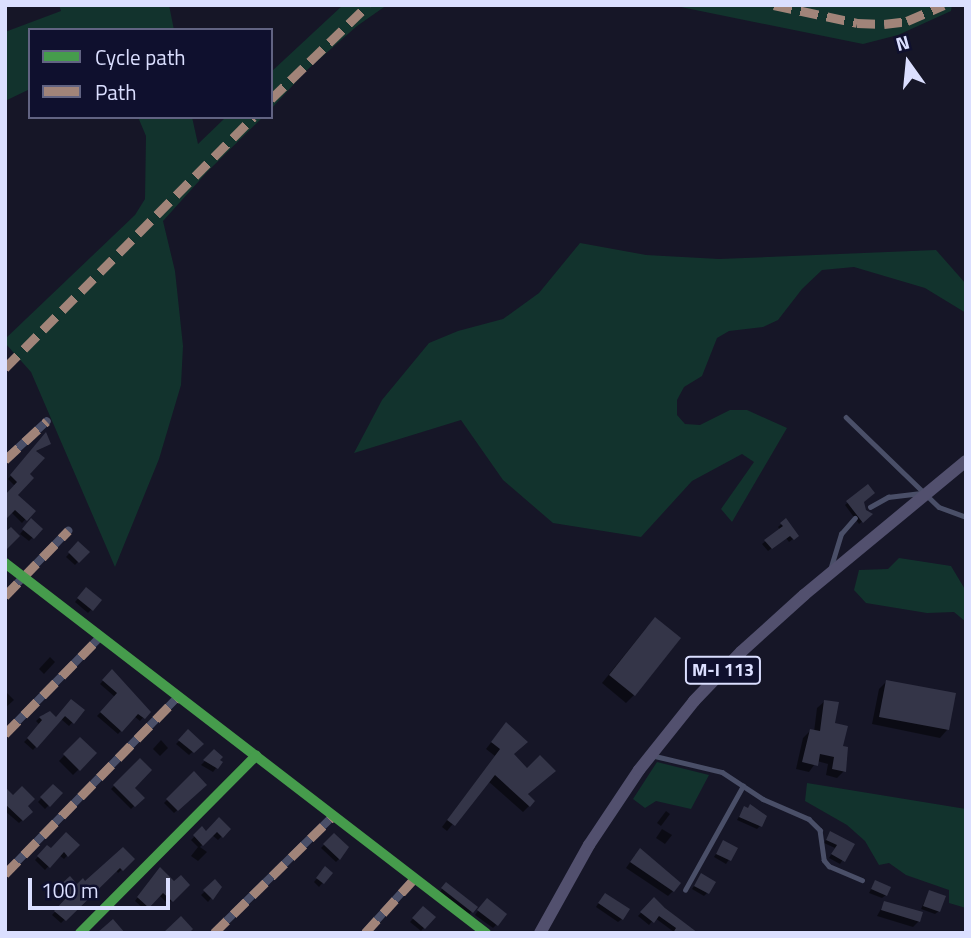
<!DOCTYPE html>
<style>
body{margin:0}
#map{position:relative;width:971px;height:938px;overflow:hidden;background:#161627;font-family:"Titillium Web",sans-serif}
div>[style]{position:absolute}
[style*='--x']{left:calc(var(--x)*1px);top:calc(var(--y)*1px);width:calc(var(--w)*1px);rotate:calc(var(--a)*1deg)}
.green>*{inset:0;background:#12332d}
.shadow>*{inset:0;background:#0007}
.building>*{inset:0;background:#343548}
.service>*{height:4.5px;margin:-2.25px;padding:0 2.25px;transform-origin:2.25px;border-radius:2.25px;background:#4a4f68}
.minor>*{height:8px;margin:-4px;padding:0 4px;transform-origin:4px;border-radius:4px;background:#4a4f68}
.primary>*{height:12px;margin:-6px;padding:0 6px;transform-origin:6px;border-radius:6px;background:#52506e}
.quiet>*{height:9px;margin-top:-4.5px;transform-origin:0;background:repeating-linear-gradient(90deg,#a18479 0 18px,transparent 0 27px)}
.cycleway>*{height:10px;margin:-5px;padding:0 5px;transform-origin:5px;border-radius:5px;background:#469c4c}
span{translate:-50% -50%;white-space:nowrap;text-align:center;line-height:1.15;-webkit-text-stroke:5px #0f102e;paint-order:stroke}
.shield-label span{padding:2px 5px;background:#0f102e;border:2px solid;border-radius:5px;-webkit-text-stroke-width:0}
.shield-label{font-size:18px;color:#dbdfff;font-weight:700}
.frame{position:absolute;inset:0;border:7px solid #dbdfff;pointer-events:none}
.legend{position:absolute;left:28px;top:28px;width:245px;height:91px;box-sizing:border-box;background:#0f102e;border:2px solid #616382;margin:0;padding:9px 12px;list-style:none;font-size:21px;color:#dbdfff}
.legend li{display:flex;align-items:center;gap:14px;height:35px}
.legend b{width:35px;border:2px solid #616382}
.north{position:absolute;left:873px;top:28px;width:70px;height:70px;-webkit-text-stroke:5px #0f102e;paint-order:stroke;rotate:345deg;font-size:19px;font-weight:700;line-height:28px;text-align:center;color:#dbdfff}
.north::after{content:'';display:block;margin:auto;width:24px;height:32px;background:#dbdfff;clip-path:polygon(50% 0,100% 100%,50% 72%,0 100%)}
.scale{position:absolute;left:28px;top:878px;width:142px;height:32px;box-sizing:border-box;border:4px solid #dbdfff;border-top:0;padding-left:9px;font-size:21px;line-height:24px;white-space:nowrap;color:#dbdfff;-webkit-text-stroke:5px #0f102e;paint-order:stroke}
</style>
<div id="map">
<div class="green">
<div style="clip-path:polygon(59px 5px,169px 5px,174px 30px,30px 30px,30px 89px,5px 101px,5px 32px,61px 11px)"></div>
<div style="clip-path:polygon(343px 5px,387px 5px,357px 26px,307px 70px,271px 109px,271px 72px)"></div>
<div style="clip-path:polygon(671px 5px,952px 5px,951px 11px,898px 35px,863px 44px)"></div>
<div style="clip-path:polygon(138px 117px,192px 117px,198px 144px,226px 117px,263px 117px,208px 171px,163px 221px,175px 271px,183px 346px,181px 385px,159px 459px,115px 567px,31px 372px,5px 343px,5px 339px,135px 215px,145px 199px,146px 136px)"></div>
<div style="clip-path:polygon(580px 243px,646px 255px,719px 259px,936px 250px,966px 284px,966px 313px,925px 288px,854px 267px,822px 270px,802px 289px,778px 320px,763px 327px,729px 331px,717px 338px,702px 376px,684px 387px,677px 400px,677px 415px,685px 424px,700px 425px,730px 410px,747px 410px,787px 428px,732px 522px,721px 509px,754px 462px,742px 454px,692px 481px,641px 537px,553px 523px,503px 480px,461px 420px,354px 453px,382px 400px,429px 343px,458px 331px,503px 319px,539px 293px)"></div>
<div style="clip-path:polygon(899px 558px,951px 566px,966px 591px,966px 622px,954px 612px,927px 613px,866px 603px,854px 590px,859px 570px,888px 569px)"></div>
<div style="clip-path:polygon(657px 762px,709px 775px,691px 809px,656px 801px,645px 808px,633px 799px)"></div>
<div style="clip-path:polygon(807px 783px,966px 809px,966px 908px,949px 903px,949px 890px,906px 875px,889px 863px,879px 865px,865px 841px,847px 825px,805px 801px)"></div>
</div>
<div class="shadow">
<div style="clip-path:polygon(45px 435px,49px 444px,35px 452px,15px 495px,33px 511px,22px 523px,11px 512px,15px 486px,8px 479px)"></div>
<div style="clip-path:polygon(867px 486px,862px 502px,865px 511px,870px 515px,859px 524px,845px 505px)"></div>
<div style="clip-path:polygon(31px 521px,41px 529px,29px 541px,20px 534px)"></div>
<div style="clip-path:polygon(785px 521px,797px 536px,789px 542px,786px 538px,768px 551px,762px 544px,780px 530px,778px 527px)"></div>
<div style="clip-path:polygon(78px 544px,87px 552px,75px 565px,66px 557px)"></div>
<div style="clip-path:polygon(86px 589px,100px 600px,88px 613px,75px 602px)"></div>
<div style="clip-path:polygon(647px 627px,634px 695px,626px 703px,602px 683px)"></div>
<div style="clip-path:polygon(50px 657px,55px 662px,44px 674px,39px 669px)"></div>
<div style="clip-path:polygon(112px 671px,148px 712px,140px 721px,134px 716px,118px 734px,97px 716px,115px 697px,100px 684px)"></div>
<div style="clip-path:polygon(887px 681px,947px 730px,940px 738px,872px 724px,879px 689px)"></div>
<div style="clip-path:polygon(6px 692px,14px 700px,5px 708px,5px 692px)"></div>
<div style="clip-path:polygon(825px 701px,844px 771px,837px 778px,826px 775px,828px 764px,817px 761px,809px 772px,796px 769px,803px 738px,810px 731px,814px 732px,817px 708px)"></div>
<div style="clip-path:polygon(83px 711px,69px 726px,61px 719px,33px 750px,24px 742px,36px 730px,39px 724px,36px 721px,44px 714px,56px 719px)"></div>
<div style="clip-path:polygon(500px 731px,512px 754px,527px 770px,529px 806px,523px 812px,488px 781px,447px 831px,442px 827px,495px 756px,486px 749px)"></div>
<div style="clip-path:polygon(188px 732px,201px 744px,189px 755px,176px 744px)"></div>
<div style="clip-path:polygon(80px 739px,95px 753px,73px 775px,59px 761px)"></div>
<div style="clip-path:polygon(161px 740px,168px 748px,160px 756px,153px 749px)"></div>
<div style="clip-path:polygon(214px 752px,221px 762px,213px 772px,201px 765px)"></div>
<div style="clip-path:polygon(140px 761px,132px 788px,142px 798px,131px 809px,111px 789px)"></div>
<div style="clip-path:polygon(194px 773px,205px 785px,174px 813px,164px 803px)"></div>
<div style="clip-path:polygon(53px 786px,61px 793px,45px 809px,38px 802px)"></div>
<div style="clip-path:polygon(5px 790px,31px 812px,19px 823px,5px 811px)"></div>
<div style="clip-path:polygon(744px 808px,760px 826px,757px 829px,737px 820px)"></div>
<div style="clip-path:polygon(666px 811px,670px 814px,661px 826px,657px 823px)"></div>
<div style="clip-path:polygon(202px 829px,206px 833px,229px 829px,218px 840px,212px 835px,200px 847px,207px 852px,198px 861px,191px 856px,198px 847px,191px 840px)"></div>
<div style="clip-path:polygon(662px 829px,672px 835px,665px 844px,656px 838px)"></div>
<div style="clip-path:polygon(830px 833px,852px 845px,840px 864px,829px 858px,835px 848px,824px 843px)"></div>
<div style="clip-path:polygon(334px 835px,339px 859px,336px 862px,321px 848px)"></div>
<div style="clip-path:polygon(723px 843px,736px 849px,726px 864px,714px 857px)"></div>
<div style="clip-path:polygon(77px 845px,64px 859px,59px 855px,45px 870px,35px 860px,47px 847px,51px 851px)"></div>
<div style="clip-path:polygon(635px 855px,673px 891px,668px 896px,626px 868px)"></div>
<div style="clip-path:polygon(133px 859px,118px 873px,116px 870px,61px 923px,52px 915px,66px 900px,57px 891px,70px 878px,77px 886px)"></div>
<div style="clip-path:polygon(325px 869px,331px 873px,319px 887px,314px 882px)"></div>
<div style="clip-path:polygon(157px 872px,174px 884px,187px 885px,168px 904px,159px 895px,145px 910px,135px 901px)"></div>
<div style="clip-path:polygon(701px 876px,707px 893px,704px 896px,692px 889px)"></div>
<div style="clip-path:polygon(215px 882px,220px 887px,208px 902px,201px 895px)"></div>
<div style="clip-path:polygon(875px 882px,886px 895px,882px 898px,869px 893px)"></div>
<div style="clip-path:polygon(446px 884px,475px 907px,468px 916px,439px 893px)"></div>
<div style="clip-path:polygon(929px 892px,939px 911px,935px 914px,921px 909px)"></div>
<div style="clip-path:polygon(601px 899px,622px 919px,618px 922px,596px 907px)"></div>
<div style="clip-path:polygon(654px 899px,696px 933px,674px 932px,655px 918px,649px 925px,638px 916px)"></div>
<div style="clip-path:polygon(885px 902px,919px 921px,913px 927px,877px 916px)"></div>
<div style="clip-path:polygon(483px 904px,496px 925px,493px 928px,475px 915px)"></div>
<div style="clip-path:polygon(423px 908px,433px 917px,421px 931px,410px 922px)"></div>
</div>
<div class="building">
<div style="clip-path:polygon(46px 432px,51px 444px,36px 451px,45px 458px,30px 474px,34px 478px,18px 495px,36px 511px,27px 521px,15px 510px,5px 520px,5px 495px,17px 482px,10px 475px)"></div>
<div style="clip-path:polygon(868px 484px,875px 493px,864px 502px,866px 510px,873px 514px,863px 523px,846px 501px)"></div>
<div style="clip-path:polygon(31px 518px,43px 529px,34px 539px,22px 529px)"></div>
<div style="clip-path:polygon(786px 518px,799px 536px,794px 540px,790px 536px,772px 549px,764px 540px,783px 526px,780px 523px)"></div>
<div style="clip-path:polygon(11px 527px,20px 536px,5px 551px,5px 532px)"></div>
<div style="clip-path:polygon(78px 541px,90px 552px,79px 563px,68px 552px)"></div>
<div style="clip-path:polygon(86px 587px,102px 600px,93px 611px,77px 598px)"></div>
<div style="clip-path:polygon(655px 617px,681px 638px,635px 696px,609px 675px)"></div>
<div style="clip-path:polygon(112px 669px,151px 712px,145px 719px,138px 714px,122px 732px,100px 712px,117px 693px,102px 680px)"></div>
<div style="clip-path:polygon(886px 680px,956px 693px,949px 730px,879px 717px)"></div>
<div style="clip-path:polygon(71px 699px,85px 710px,74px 724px,65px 716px,37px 748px,27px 738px,42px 720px,39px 717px,50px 711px,56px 717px)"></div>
<div style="clip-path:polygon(824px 700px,839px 702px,835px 723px,848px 726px,843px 746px,848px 747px,846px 772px,832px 769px,834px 757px,820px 754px,818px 766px,802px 762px,810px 729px,820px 731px)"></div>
<div style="clip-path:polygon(506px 722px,528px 742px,514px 754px,527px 768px,540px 755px,556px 771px,528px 794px,535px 801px,530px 807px,495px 775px,455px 826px,447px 820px,500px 749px,491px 742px)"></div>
<div style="clip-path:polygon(188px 729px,204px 744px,194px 753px,178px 740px)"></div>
<div style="clip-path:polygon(80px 737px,97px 753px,80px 771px,63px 754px)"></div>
<div style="clip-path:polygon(214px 749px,223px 757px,220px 760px,223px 762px,218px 769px,203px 760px)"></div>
<div style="clip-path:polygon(140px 758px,152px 770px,135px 788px,145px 798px,135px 807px,113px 785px)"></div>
<div style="clip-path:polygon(194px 771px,207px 785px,178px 811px,166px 799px)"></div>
<div style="clip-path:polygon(53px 784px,63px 793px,50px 807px,40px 797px)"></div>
<div style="clip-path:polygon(22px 786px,35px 799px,28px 806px,33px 812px,23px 821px,5px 804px,5px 787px,13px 795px)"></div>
<div style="clip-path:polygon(750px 804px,767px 816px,762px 827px,739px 817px,744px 806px,748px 808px)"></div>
<div style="clip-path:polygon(219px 817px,231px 829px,223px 838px,217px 832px,203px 846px,193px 835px,202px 826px,206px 831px)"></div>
<div style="clip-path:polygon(830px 831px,855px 844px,845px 862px,831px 854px,837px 845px,826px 840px)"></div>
<div style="clip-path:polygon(66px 832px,80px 845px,68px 857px,64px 852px,50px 868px,37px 856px,47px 845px,51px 848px)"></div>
<div style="clip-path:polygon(334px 833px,349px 847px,340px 860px,323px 844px)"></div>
<div style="clip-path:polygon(723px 840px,738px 848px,731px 861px,716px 854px)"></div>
<div style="clip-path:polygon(123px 847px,135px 859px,123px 871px,120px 868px,66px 921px,54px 911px,68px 896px,59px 886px,70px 876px,77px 884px,83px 878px,85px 881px)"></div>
<div style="clip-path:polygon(640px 848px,681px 883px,674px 892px,630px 862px)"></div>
<div style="clip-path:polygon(325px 866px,333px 873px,324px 884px,316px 878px)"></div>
<div style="clip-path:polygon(160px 867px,174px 881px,181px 875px,190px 885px,173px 902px,163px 893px,149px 908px,137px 897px)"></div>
<div style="clip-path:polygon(701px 873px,716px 882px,709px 894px,694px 886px)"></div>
<div style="clip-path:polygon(215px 879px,222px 887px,213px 900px,203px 890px)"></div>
<div style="clip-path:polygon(875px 880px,891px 887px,887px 896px,871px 889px)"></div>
<div style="clip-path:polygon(446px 882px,478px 907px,473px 913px,441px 888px)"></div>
<div style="clip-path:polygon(929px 890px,946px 896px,940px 912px,923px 906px)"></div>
<div style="clip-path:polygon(605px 893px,630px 909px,623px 920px,598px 903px)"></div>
<div style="clip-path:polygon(654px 897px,665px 908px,698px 933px,673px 933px,676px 928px,659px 916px,654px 923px,640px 912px)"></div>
<div style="clip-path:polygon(487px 898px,507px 914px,498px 926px,477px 910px)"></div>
<div style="clip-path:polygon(884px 901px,923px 912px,920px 922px,881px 910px)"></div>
<div style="clip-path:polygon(423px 906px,436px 917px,425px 929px,412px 918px)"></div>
<div style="clip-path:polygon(181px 916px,193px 929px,189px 933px,163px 933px)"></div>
<div style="clip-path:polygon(113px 919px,125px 933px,97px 933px)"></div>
</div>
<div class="service">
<div style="--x:846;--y:417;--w:129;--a:44.1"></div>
<div style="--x:939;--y:507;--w:29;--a:20"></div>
<div style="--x:870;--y:507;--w:21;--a:-29"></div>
<div style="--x:888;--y:497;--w:33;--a:-7"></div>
<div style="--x:830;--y:570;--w:38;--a:-73"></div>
<div style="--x:841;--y:534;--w:21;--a:-49"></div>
<div style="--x:655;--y:756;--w:69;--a:13.4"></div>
<div style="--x:722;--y:772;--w:49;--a:33.4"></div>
<div style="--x:763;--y:799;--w:50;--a:23.5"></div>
<div style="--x:809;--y:819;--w:16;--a:45"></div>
<div style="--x:820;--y:830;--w:30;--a:82"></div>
<div style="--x:824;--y:860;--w:8;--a:50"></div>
<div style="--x:829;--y:866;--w:36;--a:23"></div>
<div style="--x:685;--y:890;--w:119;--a:-60.9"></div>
</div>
<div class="minor">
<div style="--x:5;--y:460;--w:57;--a:-42.9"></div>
<div style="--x:5;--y:563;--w:607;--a:37.57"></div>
<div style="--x:5;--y:596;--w:91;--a:-45.9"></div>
<div style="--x:5;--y:734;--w:137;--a:-45.6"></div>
<div style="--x:5;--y:874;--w:248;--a:-45.7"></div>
<div style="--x:80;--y:933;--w:250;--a:-45.2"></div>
<div style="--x:214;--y:933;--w:167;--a:-44.5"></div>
<div style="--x:365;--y:933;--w:73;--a:-47.8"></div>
</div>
<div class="primary">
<div style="--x:540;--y:933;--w:101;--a:-60.9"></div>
<div style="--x:589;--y:845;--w:90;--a:-56.3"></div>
<div style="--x:639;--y:770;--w:88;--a:-51.4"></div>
<div style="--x:694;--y:701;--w:68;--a:-46.2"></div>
<div style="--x:741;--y:652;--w:85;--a:-42.1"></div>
<div style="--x:804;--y:595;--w:210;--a:-39.6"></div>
</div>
<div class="quiet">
<div style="--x:774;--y:5;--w:85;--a:12.2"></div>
<div style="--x:857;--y:23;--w:27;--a:2"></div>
<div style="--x:884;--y:24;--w:23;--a:-7"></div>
<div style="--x:907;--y:21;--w:40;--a:-23.4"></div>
<div style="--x:271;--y:99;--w:135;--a:-44.1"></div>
<div style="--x:5;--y:368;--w:353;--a:-45.3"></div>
<div style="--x:5;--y:460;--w:57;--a:-42.9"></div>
<div style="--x:5;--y:596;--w:91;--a:-45.9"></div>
<div style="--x:5;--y:734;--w:137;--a:-45.6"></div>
<div style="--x:5;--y:874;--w:248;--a:-45.7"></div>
<div style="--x:214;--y:933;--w:167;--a:-44.5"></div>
<div style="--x:365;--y:933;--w:73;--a:-47.8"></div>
</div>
<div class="cycleway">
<div style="--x:5;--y:563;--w:607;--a:37.57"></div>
<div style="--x:80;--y:933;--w:250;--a:-45.2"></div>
</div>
<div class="shield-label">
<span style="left:723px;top:670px">M-I 113</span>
</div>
<div class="frame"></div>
<ul class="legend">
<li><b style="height:9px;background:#469c4c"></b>Cycle path</li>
<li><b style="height:9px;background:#a18479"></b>Path</li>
</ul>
<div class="north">N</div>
<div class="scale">100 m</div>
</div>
